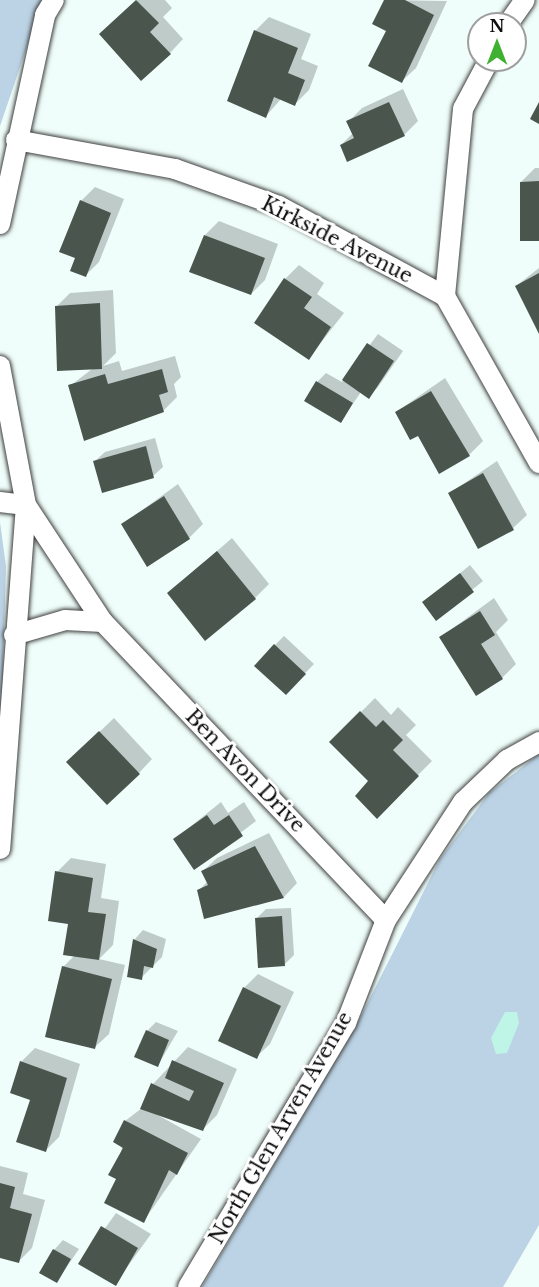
<!DOCTYPE html>
<style>
body{margin:0}
#map{position:relative;width:539px;height:1287px;overflow:hidden;background:#effefa;font-family:"Libre Baskerville",serif}
div>[style]{position:absolute}
[style*='--x']{left:calc(var(--x)*1px);top:calc(var(--y)*1px);width:calc(var(--w)*1px);rotate:calc(var(--a)*1deg)}
.green>*{inset:0;background:#bbd3e5}
.sand>*{inset:0;background:#bff5e6}
.shadow>*{inset:0;background:#0003}
.building>*{inset:0;background:#4a554e}
.roads{filter:drop-shadow(0 0 2px #404040) drop-shadow(0 0 2px #404040)}
.minor>*{height:20px;margin:-10px;padding:0 10px;transform-origin:10px;border-radius:10px;background:#fff}
span{translate:-50% -50%;white-space:nowrap;text-align:center;line-height:1.15;-webkit-text-stroke:6px #fff;paint-order:stroke}
.street-label{font-size:20px;color:#0d0d0d}
.north{position:absolute;left:467px;top:12px;width:60px;height:60px;box-sizing:border-box;background:#fff;border:2px solid #9e9e9e;border-radius:50%;rotate:0deg;font-size:16px;font-weight:700;line-height:24px;text-align:center;color:#0d0d0d}
.north::after{content:'';display:block;margin:auto;width:21px;height:27px;background:#3fb131;clip-path:polygon(50% 0,100% 100%,50% 72%,0 100%)}
</style>
<div id="map">
<div class="green">
<div style="clip-path:polygon(0 0,43px 0,0 126px)"></div>
<div style="clip-path:polygon(0 522px,6px 566px,0 770px)"></div>
<div style="clip-path:polygon(539px 754px,539px 1225px,503px 1287px,202px 1287px,359px 1020px,440px 859px,489px 793px)"></div>
</div>
<div class="sand">
<div style="clip-path:polygon(505px 1012px,517px 1012px,519px 1023px,507px 1053px,496px 1054px,491px 1038px)"></div>
</div>
<div class="shadow">
<div style="clip-path:polygon(137px 0,165px 0,172px 8px,163px 17px,183px 39px,170px 53px,115px 20px)"></div>
<div style="clip-path:polygon(385px 0,447px 1px,416px 68px,402px 81px)"></div>
<div style="clip-path:polygon(269px 17px,311px 34px,301px 59px,318px 66px,309px 90px,295px 104px,281px 99px,266px 116px,255px 31px)"></div>
<div style="clip-path:polygon(403px 89px,418px 121px,404px 135px,341px 145px,353px 133px,348px 122px,362px 108px)"></div>
<div style="clip-path:polygon(535px 168px,539px 168px,539px 239px,521px 182px)"></div>
<div style="clip-path:polygon(95px 187px,124px 199px,99px 262px,86px 275px,77px 257px,81px 201px)"></div>
<div style="clip-path:polygon(219px 221px,278px 244px,265px 280px,251px 294px,205px 235px)"></div>
<div style="clip-path:polygon(299px 265px,324px 283px,317px 294px,344px 313px,309px 358px,285px 279px)"></div>
<div style="clip-path:polygon(539px 268px,539px 331px,516px 286px)"></div>
<div style="clip-path:polygon(113px 290px,116px 353px,103px 366px,119px 361px,122px 371px,175px 356px,181px 377px,174px 384px,177px 397px,163px 411px,85px 439px,70px 386px,92px 369px,56px 307px,70px 293px)"></div>
<div style="clip-path:polygon(378px 334px,403px 351px,378px 387px,369px 397px,361px 392px,341px 421px,317px 382px,326px 373px,342px 382px)"></div>
<div style="clip-path:polygon(445px 378px,483px 441px,469px 455px,418px 434px,396px 412px)"></div>
<div style="clip-path:polygon(155px 438px,163px 467px,153px 476px,95px 461px,105px 452px)"></div>
<div style="clip-path:polygon(497px 461px,527px 515px,513px 528px,450px 493px)"></div>
<div style="clip-path:polygon(178px 484px,203px 524px,189px 538px,123px 524px)"></div>
<div style="clip-path:polygon(232px 538px,269px 584px,255px 598px,169px 593px)"></div>
<div style="clip-path:polygon(470px 565px,483px 581px,436px 619px,424px 603px)"></div>
<div style="clip-path:polygon(494px 598px,508px 620px,496px 632px,516px 664px,502px 678px,441px 637px)"></div>
<div style="clip-path:polygon(284px 636px,314px 664px,286px 693px,275px 645px)"></div>
<div style="clip-path:polygon(375px 698px,391px 715px,398px 707px,416px 725px,406px 735px,432px 761px,377px 816px,371px 781px,331px 742px)"></div>
<div style="clip-path:polygon(114px 718px,152px 759px,139px 773px,68px 762px)"></div>
<div style="clip-path:polygon(221px 802px,228px 813px,244px 802px,256px 821px,194px 868px,175px 839px)"></div>
<div style="clip-path:polygon(269px 833px,297px 883px,284px 897px,206px 917px,199px 890px,208px 881px,203px 871px,217px 858px)"></div>
<div style="clip-path:polygon(71px 858px,106px 864px,101px 898px,119px 901px,113px 945px,99px 959px,125px 965px,109px 1034px,95px 1047px,63px 967px,75px 955px,57px 872px)"></div>
<div style="clip-path:polygon(291px 908px,294px 955px,284px 965px,256px 919px,266px 909px)"></div>
<div style="clip-path:polygon(143px 930px,166px 939px,162px 957px,141px 978px,134px 940px)"></div>
<div style="clip-path:polygon(258px 974px,294px 992px,270px 1044px,256px 1057px,244px 988px)"></div>
<div style="clip-path:polygon(156px 1022px,178px 1031px,158px 1065px,147px 1031px)"></div>
<div style="clip-path:polygon(188px 1047px,237px 1069px,217px 1115px,203px 1129px,154px 1113px,201px 1139px,143px 1222px,118px 1179px,125px 1121px,142px 1108px,153px 1084px)"></div>
<div style="clip-path:polygon(35px 1048px,80px 1064px,59px 1137px,45px 1151px,21px 1062px)"></div>
<div style="clip-path:polygon(0 1166px,28px 1173px,23px 1194px,45px 1200px,32px 1248px,18px 1262px,0 1256px)"></div>
<div style="clip-path:polygon(116px 1213px,151px 1234px,115px 1284px,80px 1263px)"></div>
<div style="clip-path:polygon(63px 1240px,79px 1249px,57px 1281px,54px 1250px)"></div>
</div>
<div class="building">
<div style="clip-path:polygon(136px 0,159px 23px,150px 32px,171px 54px,141px 81px,99px 34px)"></div>
<div style="clip-path:polygon(384px 0,405px 0,434px 15px,402px 83px,368px 66px,386px 31px,372px 24px)"></div>
<div style="clip-path:polygon(254px 30px,298px 48px,288px 73px,305px 80px,295px 106px,274px 97px,266px 118px,227px 101px)"></div>
<div style="clip-path:polygon(389px 102px,405px 136px,347px 162px,340px 145px,354px 138px,346px 121px)"></div>
<div style="clip-path:polygon(539px 102px,539px 124px,530px 119px)"></div>
<div style="clip-path:polygon(539px 181px,539px 241px,520px 241px,520px 182px)"></div>
<div style="clip-path:polygon(80px 200px,111px 213px,86px 277px,70px 271px,75px 258px,59px 252px)"></div>
<div style="clip-path:polygon(204px 235px,265px 258px,251px 295px,189px 272px)"></div>
<div style="clip-path:polygon(539px 273px,539px 334px,515px 286px)"></div>
<div style="clip-path:polygon(284px 278px,312px 297px,304px 308px,331px 327px,309px 360px,254px 323px)"></div>
<div style="clip-path:polygon(100px 303px,102px 369px,57px 371px,55px 306px)"></div>
<div style="clip-path:polygon(367px 343px,394px 361px,369px 399px,342px 380px)"></div>
<div style="clip-path:polygon(162px 369px,168px 392px,159px 395px,164px 412px,84px 441px,68px 385px,105px 374px,108px 384px)"></div>
<div style="clip-path:polygon(316px 381px,353px 403px,341px 423px,304px 401px)"></div>
<div style="clip-path:polygon(431px 391px,470px 456px,439px 474px,418px 436px,410px 440px,395px 412px)"></div>
<div style="clip-path:polygon(146px 446px,154px 478px,102px 493px,93px 461px)"></div>
<div style="clip-path:polygon(483px 473px,514px 530px,478px 549px,448px 493px)"></div>
<div style="clip-path:polygon(164px 496px,190px 539px,147px 567px,121px 524px)"></div>
<div style="clip-path:polygon(217px 551px,256px 599px,205px 641px,167px 593px)"></div>
<div style="clip-path:polygon(460px 573px,474px 592px,436px 621px,422px 602px)"></div>
<div style="clip-path:polygon(480px 611px,495px 635px,481px 644px,503px 679px,476px 696px,439px 637px)"></div>
<div style="clip-path:polygon(274px 644px,306px 674px,286px 695px,254px 666px)"></div>
<div style="clip-path:polygon(360px 711px,376px 727px,383px 720px,403px 740px,393px 750px,419px 776px,377px 819px,355px 796px,368px 781px,329px 742px)"></div>
<div style="clip-path:polygon(99px 731px,140px 774px,107px 805px,66px 762px)"></div>
<div style="clip-path:polygon(207px 815px,214px 825px,229px 815px,243px 836px,194px 870px,173px 839px)"></div>
<div style="clip-path:polygon(255px 846px,284px 898px,204px 919px,197px 890px,208px 885px,201px 871px)"></div>
<div style="clip-path:polygon(55px 871px,93px 878px,88px 912px,106px 914px,99px 960px,63px 955px,68px 924px,48px 921px)"></div>
<div style="clip-path:polygon(282px 916px,285px 966px,258px 968px,255px 918px)"></div>
<div style="clip-path:polygon(133px 939px,157px 949px,153px 968px,144px 966px,142px 980px,127px 977px)"></div>
<div style="clip-path:polygon(62px 966px,112px 979px,95px 1049px,45px 1037px)"></div>
<div style="clip-path:polygon(243px 987px,281px 1006px,257px 1059px,218px 1041px)"></div>
<div style="clip-path:polygon(146px 1030px,169px 1040px,158px 1067px,134px 1057px)"></div>
<div style="clip-path:polygon(172px 1060px,224px 1083px,203px 1131px,140px 1109px,151px 1083px,189px 1101px,194px 1091px,165px 1078px)"></div>
<div style="clip-path:polygon(20px 1061px,67px 1078px,46px 1152px,16px 1142px,30px 1100px,10px 1093px)"></div>
<div style="clip-path:polygon(124px 1120px,188px 1153px,177px 1175px,169px 1170px,144px 1223px,104px 1203px,116px 1179px,108px 1175px,123px 1148px,113px 1142px)"></div>
<div style="clip-path:polygon(0 1183px,15px 1187px,10px 1208px,32px 1214px,19px 1263px,0 1258px)"></div>
<div style="clip-path:polygon(101px 1226px,138px 1248px,116px 1286px,78px 1264px)"></div>
<div style="clip-path:polygon(53px 1249px,71px 1259px,57px 1283px,39px 1273px)"></div>
</div>
<div class="roads">
<div class="minor">
<div style="--x:508;--y:24;--w:29;--a:-55"></div>
<div style="--x:489;--y:60;--w:55;--a:118"></div>
<div style="--x:463;--y:109;--w:188;--a:95.5"></div>
<div style="--x:445;--y:296;--w:192;--a:60.6"></div>
<div style="--x:16;--y:140;--w:162;--a:10.3"></div>
<div style="--x:175;--y:169;--w:110;--a:19.6"></div>
<div style="--x:279;--y:206;--w:189;--a:28.5"></div>
<div style="--x:0;--y:224;--w:214;--a:-77.8"></div>
<div style="--x:45;--y:15;--w:17;--a:-59"></div>
<div style="--x:0;--y:366;--w:141;--a:79.4"></div>
<div style="--x:26;--y:505;--w:345;--a:94.3"></div>
<div style="--x:0;--y:502;--w:26;--a:7"></div>
<div style="--x:26;--y:505;--w:140;--a:56.7"></div>
<div style="--x:103;--y:622;--w:411;--a:46.5"></div>
<div style="--x:14;--y:635;--w:53;--a:-16.4"></div>
<div style="--x:65;--y:620;--w:38;--a:3"></div>
<div style="--x:188;--y:1287;--w:308;--a:-59.1"></div>
<div style="--x:346;--y:1023;--w:110;--a:-68.8"></div>
<div style="--x:386;--y:920;--w:141;--a:-56.9"></div>
<div style="--x:463;--y:802;--w:61;--a:-43.7"></div>
<div style="--x:507;--y:760;--w:37;--a:-29"></div>
</div>
</div>
<div class="street-label">
<span style="left:337px;top:240px;rotate:27deg">Kirkside Avenue</span>
<span style="left:245px;top:771px;rotate:46deg">Ben Avon Drive</span>
<span style="left:281px;top:1128px;rotate:-60deg">North Glen Arven Avenue</span>
</div>
<div class="north">N</div>
</div>
